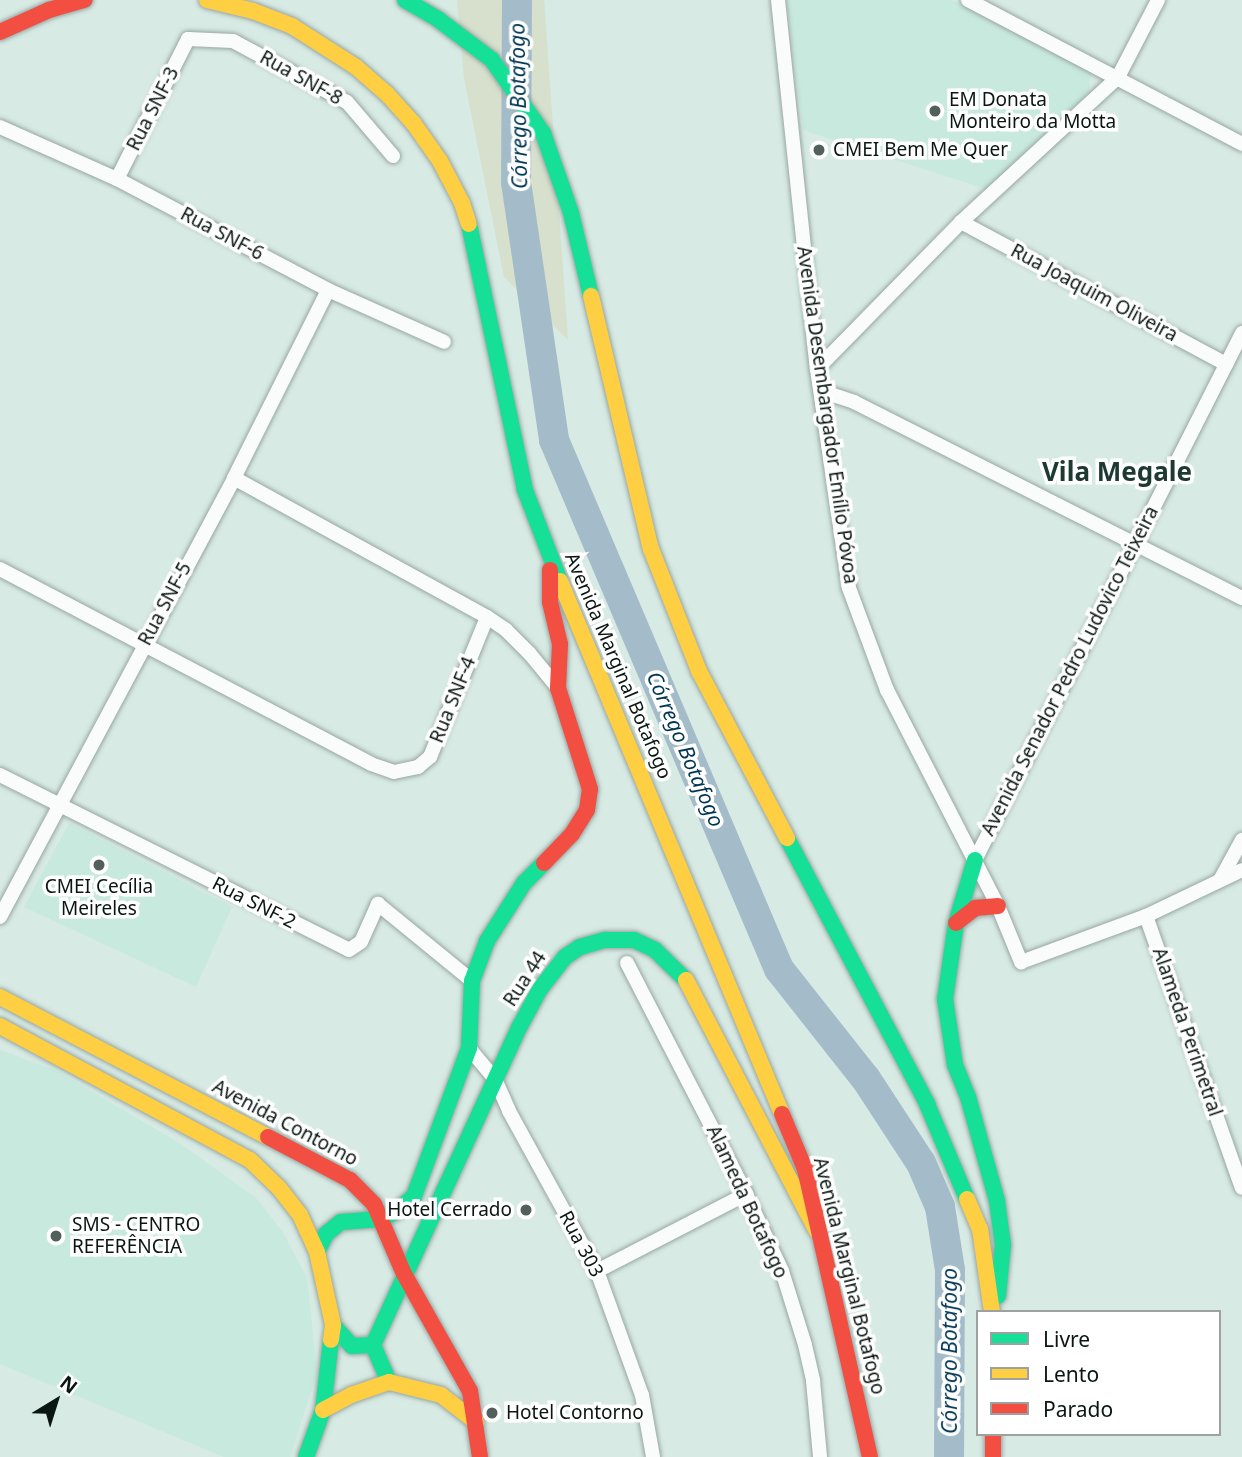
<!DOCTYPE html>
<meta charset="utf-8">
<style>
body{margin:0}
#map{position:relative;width:1242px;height:1457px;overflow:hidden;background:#d7eae4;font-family:"Noto Sans",sans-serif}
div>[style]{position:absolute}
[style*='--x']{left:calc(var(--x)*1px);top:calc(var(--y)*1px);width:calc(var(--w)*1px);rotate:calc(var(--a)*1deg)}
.built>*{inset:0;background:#c8e9de}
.green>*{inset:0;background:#d6e0cc}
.river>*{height:30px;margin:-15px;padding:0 15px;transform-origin:15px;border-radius:15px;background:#a4bcc9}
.roads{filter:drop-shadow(0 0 2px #98a6a2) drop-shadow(0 0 2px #98a6a2)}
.street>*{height:14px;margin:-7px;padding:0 7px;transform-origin:7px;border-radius:7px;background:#f9fcfb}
.fast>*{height:16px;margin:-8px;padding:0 8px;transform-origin:8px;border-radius:8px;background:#16e098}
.slow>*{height:16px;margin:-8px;padding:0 8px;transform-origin:8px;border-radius:8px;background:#ffcf43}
.jam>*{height:16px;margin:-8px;padding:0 8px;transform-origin:8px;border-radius:8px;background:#f24e42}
.dots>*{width:19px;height:19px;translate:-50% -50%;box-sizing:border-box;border:4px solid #fff;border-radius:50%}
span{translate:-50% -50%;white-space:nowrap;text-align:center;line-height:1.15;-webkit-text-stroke:7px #fff;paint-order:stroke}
.street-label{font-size:19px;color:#091612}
.poi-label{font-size:19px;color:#091612}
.left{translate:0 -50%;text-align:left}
.right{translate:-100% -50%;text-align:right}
.water-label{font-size:21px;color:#003653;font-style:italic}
.district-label{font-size:26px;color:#1c3a32;font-weight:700}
.legend{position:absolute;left:976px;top:1310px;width:245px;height:126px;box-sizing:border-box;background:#fff;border:2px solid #9da2a0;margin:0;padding:9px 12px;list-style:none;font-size:21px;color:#091612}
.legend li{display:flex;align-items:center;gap:14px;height:35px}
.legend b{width:35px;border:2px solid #9da2a0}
.north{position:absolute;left:21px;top:1366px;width:70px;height:70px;-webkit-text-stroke:5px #fff;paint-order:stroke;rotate:38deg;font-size:19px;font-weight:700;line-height:28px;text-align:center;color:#091612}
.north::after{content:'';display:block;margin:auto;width:24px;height:32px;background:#091612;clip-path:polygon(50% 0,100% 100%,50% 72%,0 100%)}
</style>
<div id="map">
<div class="built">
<div style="clip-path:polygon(787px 0,952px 0,1091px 71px,1089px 91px,992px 191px,803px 130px)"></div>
<div style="clip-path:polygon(69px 823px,232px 907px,196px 987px,24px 907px)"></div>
<div style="clip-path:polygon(0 1050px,57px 1071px,181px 1144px,256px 1198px,282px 1231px,307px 1278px,317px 1373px,290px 1457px,224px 1457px,0 1364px)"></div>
</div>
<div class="green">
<div style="clip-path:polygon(457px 0,544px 0,568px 340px,504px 277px,464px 78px)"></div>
</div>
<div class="river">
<div style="--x:517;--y:0;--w:182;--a:90.3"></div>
<div style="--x:516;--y:182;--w:261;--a:81.6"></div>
<div style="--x:554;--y:440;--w:575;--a:66.96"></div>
<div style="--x:779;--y:969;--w:140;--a:51.7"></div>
<div style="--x:866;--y:1079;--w:100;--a:56.8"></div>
<div style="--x:921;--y:1163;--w:48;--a:66.6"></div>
<div style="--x:940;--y:1207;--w:64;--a:81"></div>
<div style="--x:950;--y:1270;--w:187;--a:90.3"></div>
</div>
<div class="roads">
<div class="street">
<div style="--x:778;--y:0;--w:371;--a:84"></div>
<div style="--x:817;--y:369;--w:221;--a:81.7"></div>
<div style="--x:849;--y:588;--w:109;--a:69.6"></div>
<div style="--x:887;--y:690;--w:243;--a:62.8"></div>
<div style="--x:998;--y:906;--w:61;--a:67.7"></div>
<div style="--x:1021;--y:962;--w:133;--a:-20.2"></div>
<div style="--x:1146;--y:916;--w:106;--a:-25.6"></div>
<div style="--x:968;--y:0;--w:310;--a:27.7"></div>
<div style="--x:0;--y:127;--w:128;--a:24"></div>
<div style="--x:117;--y:179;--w:238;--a:27.7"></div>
<div style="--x:328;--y:290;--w:127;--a:24.1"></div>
<div style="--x:117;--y:179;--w:157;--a:-63.1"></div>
<div style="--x:188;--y:39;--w:45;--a:2.5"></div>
<div style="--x:233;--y:41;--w:129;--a:28.2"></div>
<div style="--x:347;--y:102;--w:71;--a:49.6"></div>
<div style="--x:961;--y:222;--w:301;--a:28.2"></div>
<div style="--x:817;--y:369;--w:206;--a:-45.6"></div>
<div style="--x:961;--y:222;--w:214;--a:-42.7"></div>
<div style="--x:1118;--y:77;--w:87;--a:-62.5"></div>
<div style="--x:821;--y:391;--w:35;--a:18"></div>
<div style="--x:854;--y:402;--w:435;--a:26.8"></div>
<div style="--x:234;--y:478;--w:289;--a:28.8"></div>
<div style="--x:487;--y:617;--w:23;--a:34"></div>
<div style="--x:506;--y:630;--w:34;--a:45"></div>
<div style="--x:530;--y:654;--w:44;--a:50.5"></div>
<div style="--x:0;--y:569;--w:419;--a:27.7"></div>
<div style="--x:371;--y:764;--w:24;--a:19"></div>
<div style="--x:394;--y:772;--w:25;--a:-12"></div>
<div style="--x:418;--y:767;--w:16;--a:-40"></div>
<div style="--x:430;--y:757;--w:151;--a:-67.8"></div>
<div style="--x:0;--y:775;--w:390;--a:26.6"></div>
<div style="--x:349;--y:950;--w:14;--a:-34"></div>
<div style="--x:361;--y:942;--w:42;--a:-65.9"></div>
<div style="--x:378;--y:904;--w:122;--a:39.3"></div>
<div style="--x:975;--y:860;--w:591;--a:-63.13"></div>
<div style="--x:1220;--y:880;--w:46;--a:-61.2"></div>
<div style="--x:1146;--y:916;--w:288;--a:70.6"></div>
<div style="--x:0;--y:917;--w:497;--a:-61.9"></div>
<div style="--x:234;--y:478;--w:210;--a:-63.4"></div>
<div style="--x:627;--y:963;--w:260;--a:62.7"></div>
<div style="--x:746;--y:1194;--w:85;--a:64.9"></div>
<div style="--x:782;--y:1271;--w:77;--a:72.7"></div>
<div style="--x:805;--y:1345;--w:37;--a:77"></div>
<div style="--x:813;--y:1381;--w:76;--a:84.7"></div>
<div style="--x:469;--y:1048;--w:40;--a:50"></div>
<div style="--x:495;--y:1079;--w:35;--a:66"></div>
<div style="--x:509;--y:1111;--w:183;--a:61.2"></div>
<div style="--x:597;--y:1271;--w:132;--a:70.1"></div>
<div style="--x:642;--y:1395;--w:63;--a:79.9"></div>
<div style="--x:597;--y:1271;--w:168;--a:-27.3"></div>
</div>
<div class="fast">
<div style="--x:405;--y:0;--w:39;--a:30"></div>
<div style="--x:439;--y:20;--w:66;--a:37"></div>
<div style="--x:492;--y:60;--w:89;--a:55.1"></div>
<div style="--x:543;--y:133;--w:85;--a:70.7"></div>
<div style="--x:571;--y:213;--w:85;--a:76.5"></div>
<div style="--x:469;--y:224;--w:272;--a:78.1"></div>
<div style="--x:525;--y:490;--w:97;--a:69"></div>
<div style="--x:787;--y:838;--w:301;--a:62.2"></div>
<div style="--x:927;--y:1104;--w:103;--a:67.2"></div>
<div style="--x:975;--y:860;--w:66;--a:106.8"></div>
<div style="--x:956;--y:923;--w:77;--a:98.2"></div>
<div style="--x:945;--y:999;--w:67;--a:81.4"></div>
<div style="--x:955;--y:1065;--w:35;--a:68"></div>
<div style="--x:968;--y:1097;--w:108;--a:74.4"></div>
<div style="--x:997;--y:1201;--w:44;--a:82.2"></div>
<div style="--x:1003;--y:1245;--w:51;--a:95.6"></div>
<div style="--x:317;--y:1252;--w:20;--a:-63"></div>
<div style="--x:326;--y:1234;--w:19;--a:-39"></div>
<div style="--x:341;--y:1222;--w:40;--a:-4.3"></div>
<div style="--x:381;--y:1219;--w:18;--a:-27"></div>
<div style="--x:397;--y:1211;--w:23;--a:-41"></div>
<div style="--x:414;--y:1196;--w:158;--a:-69.6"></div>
<div style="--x:469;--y:1048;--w:67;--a:-87.4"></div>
<div style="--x:472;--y:981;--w:43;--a:-69.4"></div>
<div style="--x:487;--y:941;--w:69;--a:-57.5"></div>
<div style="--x:524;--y:883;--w:28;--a:-45"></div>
<div style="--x:333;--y:1325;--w:28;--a:48"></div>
<div style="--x:352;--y:1346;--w:21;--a:-3"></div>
<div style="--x:373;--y:1345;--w:351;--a:-65.3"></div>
<div style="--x:520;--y:1026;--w:42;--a:-61.6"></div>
<div style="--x:540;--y:989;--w:41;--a:-52"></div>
<div style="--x:565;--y:957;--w:18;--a:-34"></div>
<div style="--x:580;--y:947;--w:26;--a:-16"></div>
<div style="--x:605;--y:940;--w:29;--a:0"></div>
<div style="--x:634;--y:940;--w:23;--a:25"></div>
<div style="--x:655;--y:950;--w:43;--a:44.1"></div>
<div style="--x:373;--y:1345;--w:40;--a:66.6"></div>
<div style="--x:306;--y:1457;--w:50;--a:-70.1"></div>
<div style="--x:323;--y:1410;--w:70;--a:-83.5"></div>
</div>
<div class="slow">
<div style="--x:207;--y:0;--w:47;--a:13.4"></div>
<div style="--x:253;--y:11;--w:42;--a:21"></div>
<div style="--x:292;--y:26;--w:76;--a:32.6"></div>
<div style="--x:356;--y:67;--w:41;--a:41.1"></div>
<div style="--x:387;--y:94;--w:40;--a:48"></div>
<div style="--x:414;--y:124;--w:45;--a:54.9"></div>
<div style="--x:440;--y:161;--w:47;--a:62.4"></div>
<div style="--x:462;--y:203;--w:22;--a:72"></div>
<div style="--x:591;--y:296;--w:260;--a:76.7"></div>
<div style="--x:651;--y:549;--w:131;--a:68.5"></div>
<div style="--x:699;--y:671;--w:189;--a:62.2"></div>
<div style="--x:560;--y:581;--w:577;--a:67.39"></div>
<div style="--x:686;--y:980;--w:282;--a:62.5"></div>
<div style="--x:0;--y:997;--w:302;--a:27.6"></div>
<div style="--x:0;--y:1026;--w:284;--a:28.2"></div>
<div style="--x:250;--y:1160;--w:40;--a:44"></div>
<div style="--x:279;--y:1188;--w:34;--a:52"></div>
<div style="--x:300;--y:1215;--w:41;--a:65.3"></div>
<div style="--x:317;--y:1252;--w:75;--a:77.6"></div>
<div style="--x:333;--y:1325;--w:15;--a:98"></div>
<div style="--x:967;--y:1199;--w:33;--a:67"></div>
<div style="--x:980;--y:1229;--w:84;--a:81.8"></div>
<div style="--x:323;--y:1410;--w:32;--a:-28"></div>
<div style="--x:351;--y:1395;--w:40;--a:-18.9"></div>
<div style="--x:389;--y:1382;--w:54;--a:14"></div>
<div style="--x:441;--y:1395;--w:44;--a:37.6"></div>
</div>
<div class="jam">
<div style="--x:0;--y:32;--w:54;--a:-24.2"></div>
<div style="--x:49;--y:10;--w:37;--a:-16"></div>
<div style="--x:550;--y:570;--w:32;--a:90"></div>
<div style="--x:550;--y:602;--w:43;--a:76.6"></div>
<div style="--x:560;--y:644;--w:44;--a:92.6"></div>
<div style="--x:544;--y:863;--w:40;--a:-46"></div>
<div style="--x:572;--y:834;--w:28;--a:-58"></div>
<div style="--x:587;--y:810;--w:21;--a:-82"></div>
<div style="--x:590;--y:789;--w:106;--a:-107.6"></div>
<div style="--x:956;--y:923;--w:24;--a:-38"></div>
<div style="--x:975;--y:908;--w:23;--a:-5"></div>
<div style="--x:782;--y:1114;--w:60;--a:67.3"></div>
<div style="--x:805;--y:1169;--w:295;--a:77.3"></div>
<div style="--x:268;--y:1137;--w:93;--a:27.7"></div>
<div style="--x:350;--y:1180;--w:34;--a:45"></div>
<div style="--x:374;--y:1204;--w:76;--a:66.8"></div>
<div style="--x:404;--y:1274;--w:134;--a:60.6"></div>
<div style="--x:470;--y:1391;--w:67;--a:81.4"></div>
<div style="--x:993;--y:1434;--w:23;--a:90"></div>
</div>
</div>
<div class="dots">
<div style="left:935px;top:111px;background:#51605c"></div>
<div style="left:819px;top:150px;background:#51605c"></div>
<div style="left:99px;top:865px;background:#51605c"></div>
<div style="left:526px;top:1210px;background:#51605c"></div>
<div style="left:56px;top:1236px;background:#51605c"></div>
<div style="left:492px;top:1413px;background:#51605c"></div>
</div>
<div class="street-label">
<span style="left:301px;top:78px;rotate:29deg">Rua SNF-8</span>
<span style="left:153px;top:109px;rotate:-63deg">Rua SNF-3</span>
<span style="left:222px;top:234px;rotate:28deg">Rua SNF-6</span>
<span style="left:1094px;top:293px;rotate:28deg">Rua Joaquim Oliveira</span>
<span style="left:827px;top:415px;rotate:82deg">Avenida Desembargador Emílio Póvoa</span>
<span style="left:165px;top:604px;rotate:-62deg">Rua SNF-5</span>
<span style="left:618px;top:666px;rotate:67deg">Avenida Marginal Botafogo</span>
<span style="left:1070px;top:671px;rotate:-63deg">Avenida Senador Pedro Ludovico Teixeira</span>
<span style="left:453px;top:700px;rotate:-68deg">Rua SNF-4</span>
<span style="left:254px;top:903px;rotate:27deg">Rua SNF-2</span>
<span style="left:525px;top:979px;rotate:-57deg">Rua 44</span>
<span style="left:1187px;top:1032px;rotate:71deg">Alameda Perimetral</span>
<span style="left:285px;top:1123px;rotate:28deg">Avenida Contorno</span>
<span style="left:747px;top:1202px;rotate:65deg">Alameda Botafogo</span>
<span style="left:581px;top:1244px;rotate:62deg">Rua 303</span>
<span style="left:849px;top:1276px;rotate:76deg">Avenida Marginal Botafogo</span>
</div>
<div class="poi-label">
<span class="left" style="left:949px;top:111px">EM Donata<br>Monteiro da Motta</span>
<span class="left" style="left:833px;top:150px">CMEI Bem Me Quer</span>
<span style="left:99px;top:898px">CMEI Cecília<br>Meireles</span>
<span class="right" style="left:512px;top:1210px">Hotel Cerrado</span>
<span class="left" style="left:72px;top:1236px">SMS - CENTRO<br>REFERÊNCIA</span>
<span class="left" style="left:506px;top:1413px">Hotel Contorno</span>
</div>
<div class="water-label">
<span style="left:518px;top:106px;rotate:-91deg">Córrego Botafogo</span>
<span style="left:686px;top:749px;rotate:67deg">Córrego Botafogo</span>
<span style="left:949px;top:1351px;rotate:-90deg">Córrego Botafogo</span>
</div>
<div class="district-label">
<span style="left:1117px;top:472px">Vila Megale</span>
</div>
<ul class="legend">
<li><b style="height:9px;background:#16e098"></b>Livre</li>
<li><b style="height:9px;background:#ffcf43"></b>Lento</li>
<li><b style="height:9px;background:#f24e42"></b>Parado</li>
</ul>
<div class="north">N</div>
</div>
